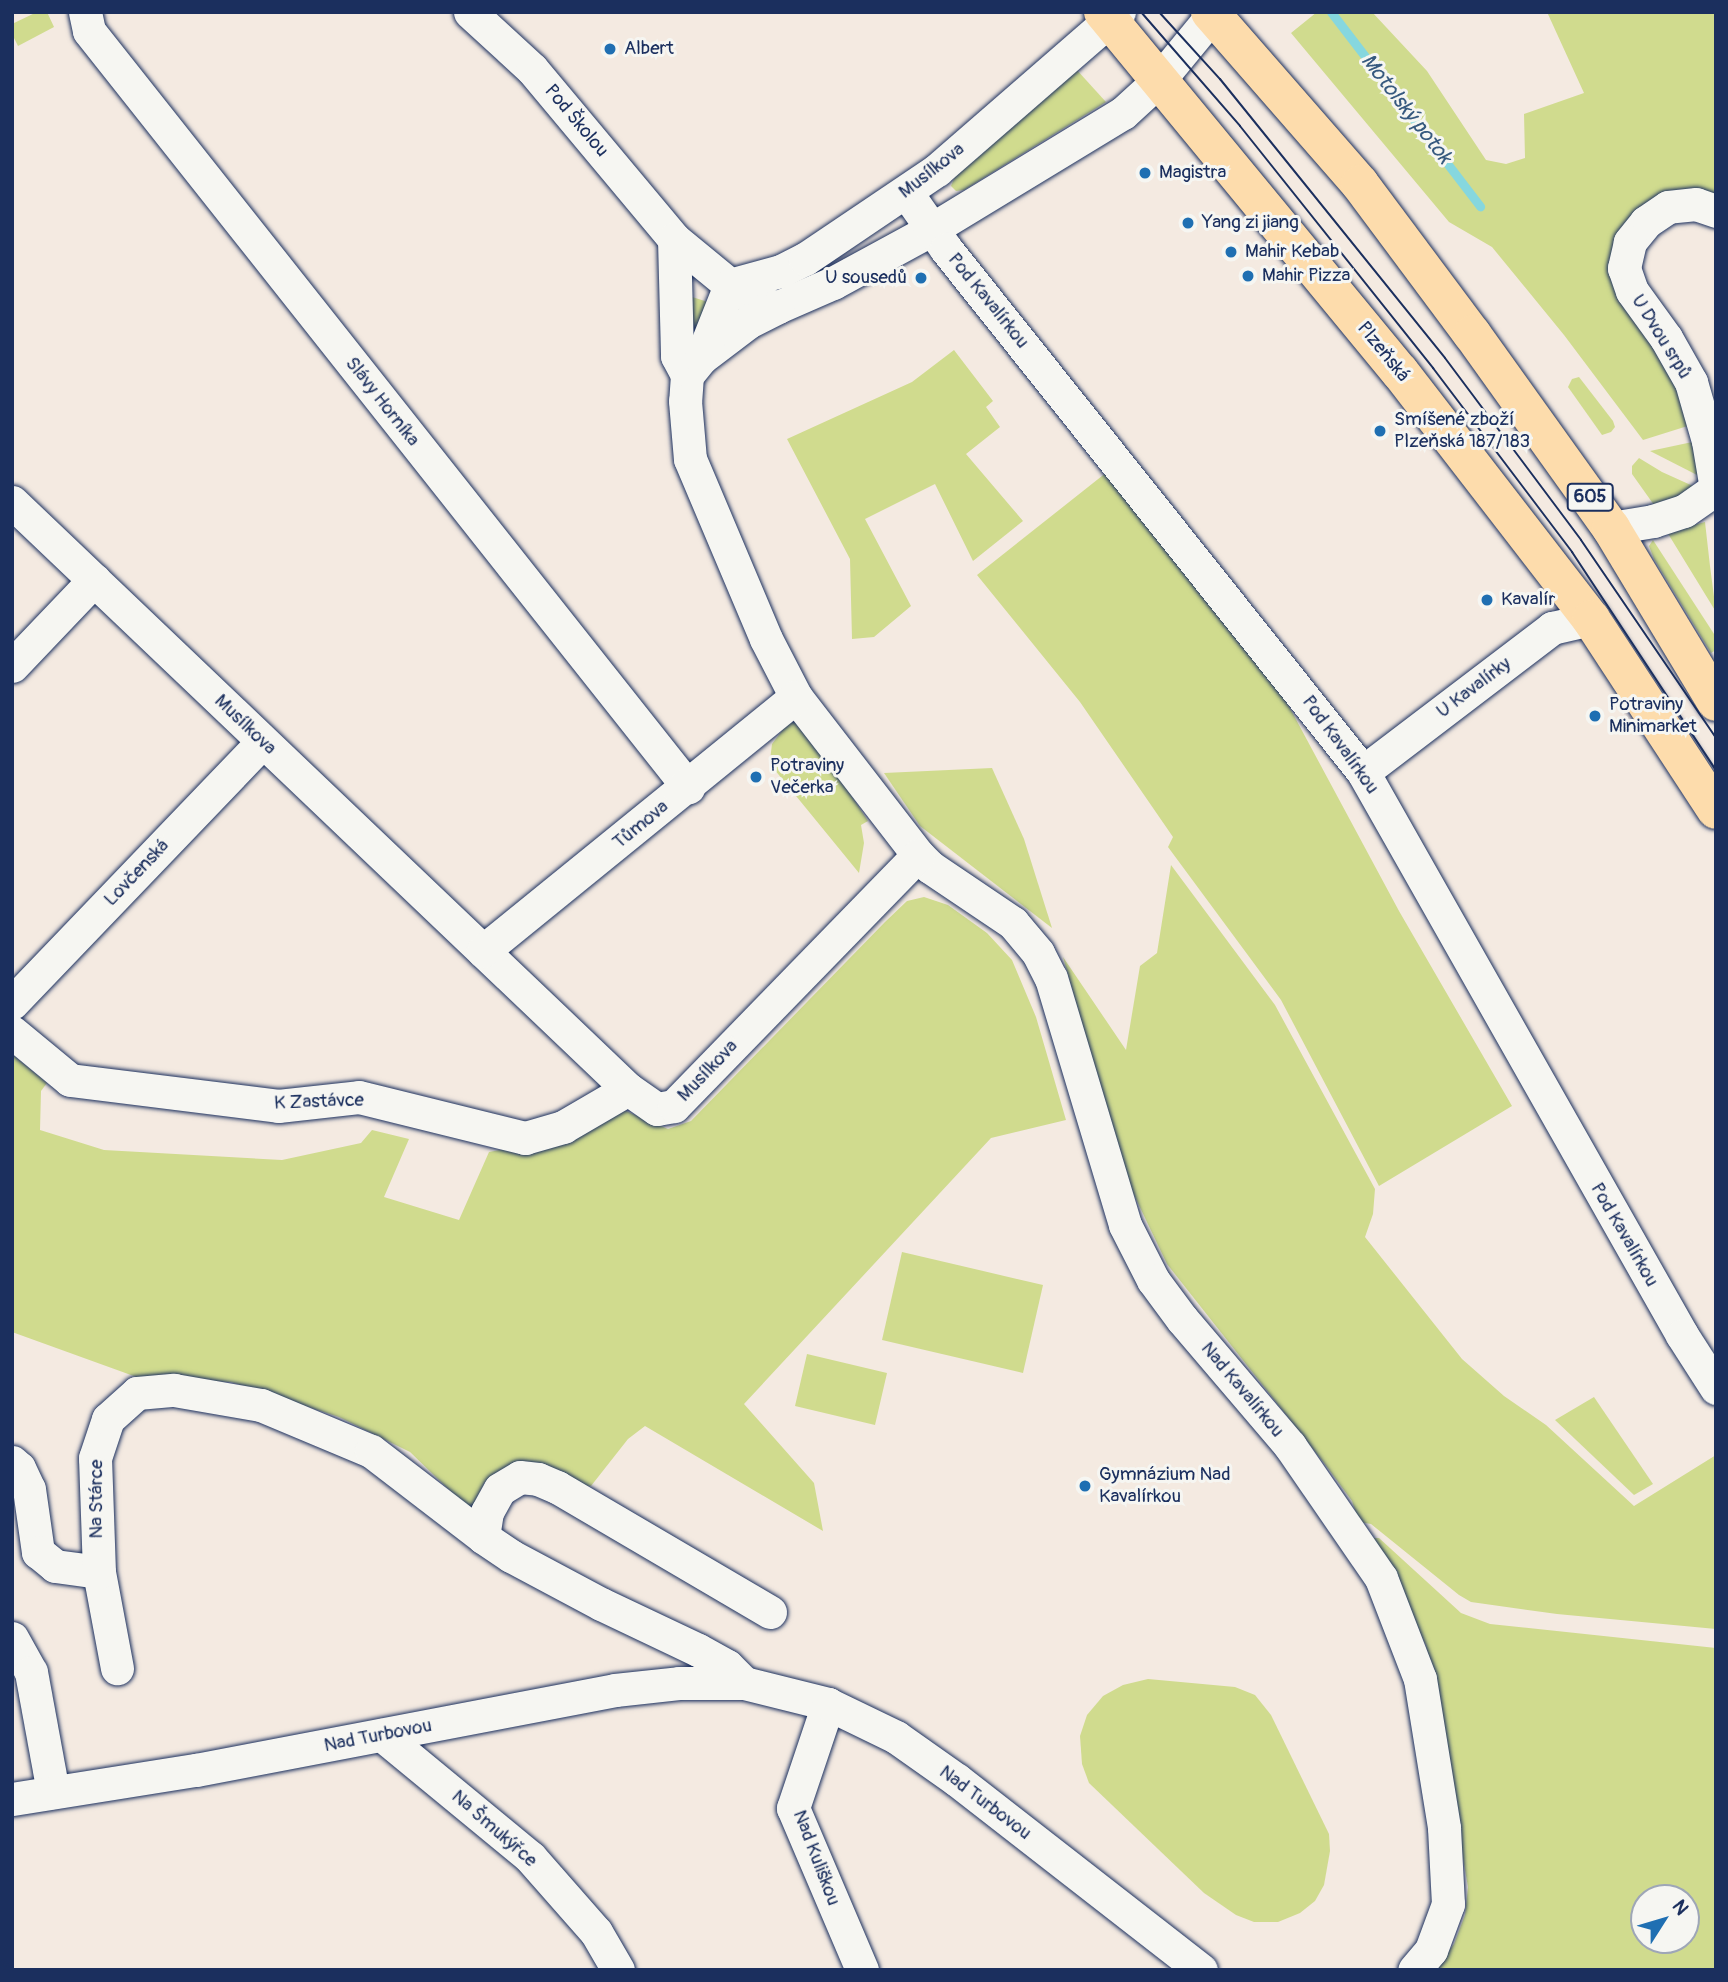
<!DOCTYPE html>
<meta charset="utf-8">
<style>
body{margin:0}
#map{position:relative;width:1728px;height:1982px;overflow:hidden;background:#f4eae1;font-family:Pangolin,sans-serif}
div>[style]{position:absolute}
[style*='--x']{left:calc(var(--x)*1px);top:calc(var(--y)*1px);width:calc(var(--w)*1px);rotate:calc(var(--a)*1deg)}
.green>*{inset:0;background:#d0db8e}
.stream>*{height:9px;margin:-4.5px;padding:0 4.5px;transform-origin:4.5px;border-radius:4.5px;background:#86d7de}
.roads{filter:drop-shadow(0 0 2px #1b2f5e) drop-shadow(0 0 2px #1b2f5e)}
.minor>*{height:33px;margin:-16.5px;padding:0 16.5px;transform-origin:16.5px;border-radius:16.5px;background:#f6f6f2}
.major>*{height:38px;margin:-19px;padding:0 19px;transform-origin:19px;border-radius:19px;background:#fddcac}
.tram>*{height:2px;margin:-1px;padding:0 1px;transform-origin:1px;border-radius:1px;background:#1b2f5e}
.dots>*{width:19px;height:19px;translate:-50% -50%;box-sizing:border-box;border:4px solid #f6f6f2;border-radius:50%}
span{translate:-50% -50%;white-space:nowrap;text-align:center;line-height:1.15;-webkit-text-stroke:6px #f6f6f2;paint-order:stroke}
.shield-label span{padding:2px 5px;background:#f6f6f2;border:2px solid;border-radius:5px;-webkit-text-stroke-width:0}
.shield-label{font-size:18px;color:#1b2f5e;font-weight:700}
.poi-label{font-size:19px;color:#1b2f5e}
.left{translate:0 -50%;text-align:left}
.right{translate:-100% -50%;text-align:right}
.street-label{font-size:19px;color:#1b2f5e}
.water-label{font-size:21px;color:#36597e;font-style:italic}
.frame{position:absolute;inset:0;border:14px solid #1b2f5e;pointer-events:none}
.north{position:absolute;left:1630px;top:1884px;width:70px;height:70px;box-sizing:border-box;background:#f6f6f2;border:2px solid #9ea6b7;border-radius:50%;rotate:53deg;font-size:19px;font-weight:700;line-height:28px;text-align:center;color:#1b2f5e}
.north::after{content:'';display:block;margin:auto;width:24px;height:32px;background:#1f6fb2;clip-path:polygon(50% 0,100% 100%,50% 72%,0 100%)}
</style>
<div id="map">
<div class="green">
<div style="clip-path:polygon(37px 12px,47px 12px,54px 27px,18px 46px,12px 34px,12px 24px)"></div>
<div style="clip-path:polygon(1317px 12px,1372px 12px,1427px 71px,1486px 160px,1506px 164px,1525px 158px,1524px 114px,1584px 93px,1547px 12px,1716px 12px,1716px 200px,1614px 243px,1694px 424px,1643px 440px,1564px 335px,1492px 247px,1449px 222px,1291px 33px)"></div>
<div style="clip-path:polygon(1076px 69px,1106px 102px,964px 190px,956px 191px,951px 186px,957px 172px)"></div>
<div style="clip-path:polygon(686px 295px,711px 303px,690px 336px)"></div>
<div style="clip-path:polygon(954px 350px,993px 401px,986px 407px,1000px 427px,966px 454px,1023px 521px,973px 561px,935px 484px,865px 519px,911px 606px,874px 637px,852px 639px,850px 559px,787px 439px,912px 382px)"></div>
<div style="clip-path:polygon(1579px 377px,1613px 421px,1615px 427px,1611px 432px,1602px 435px,1568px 387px,1572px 379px)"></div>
<div style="clip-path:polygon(1697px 441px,1699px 476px,1650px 451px)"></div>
<div style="clip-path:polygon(1639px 458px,1662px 472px,1693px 486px,1681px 496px,1654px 505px,1632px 474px,1632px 466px)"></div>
<div style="clip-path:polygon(1107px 472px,1285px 699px,1399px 911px,1512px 1106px,1379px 1186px,1281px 1000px,1168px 847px,1173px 837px,1080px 702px,977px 575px)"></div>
<div style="clip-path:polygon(1705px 522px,1710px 566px,1716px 612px,1667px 532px)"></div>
<div style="clip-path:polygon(1653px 540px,1716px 637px,1716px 650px,1711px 653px,1654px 559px,1649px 546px)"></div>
<div style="clip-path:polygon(794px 722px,806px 726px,868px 821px,861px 825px,864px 843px,859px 873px,774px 769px,770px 760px,772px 744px,787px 724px)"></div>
<div style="clip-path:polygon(992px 768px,1024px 839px,1052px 928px,920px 826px,884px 773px)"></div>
<div style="clip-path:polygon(1171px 865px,1275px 1005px,1375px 1189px,1373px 1214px,1365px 1237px,1462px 1359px,1504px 1396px,1546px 1425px,1634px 1506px,1716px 1455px,1716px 1629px,1557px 1614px,1471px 1602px,1459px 1595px,1371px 1524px,1359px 1522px,1352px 1501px,1324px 1463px,1167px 1264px,1125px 1176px,1063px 957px,1126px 1050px,1140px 966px,1157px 953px)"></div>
<div style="clip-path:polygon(924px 897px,948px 905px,987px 933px,1012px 960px,1036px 1017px,1066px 1120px,991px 1138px,744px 1404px,814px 1483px,823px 1531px,645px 1426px,628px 1439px,591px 1486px,579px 1486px,502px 1470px,485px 1482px,470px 1510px,410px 1452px,339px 1417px,231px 1382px,142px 1379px,12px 1332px,12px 1054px,47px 1083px,41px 1091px,40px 1130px,104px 1150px,282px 1160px,361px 1143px,372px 1130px,409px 1139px,384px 1197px,459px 1220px,489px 1152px,536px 1143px,619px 1108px,668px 1129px,691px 1121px,885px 922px,907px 901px)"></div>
<div style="clip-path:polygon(902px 1252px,1043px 1285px,1023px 1373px,882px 1340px)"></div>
<div style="clip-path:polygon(807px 1354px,887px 1373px,875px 1425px,795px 1406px)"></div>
<div style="clip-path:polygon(1594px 1397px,1653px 1484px,1634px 1495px,1555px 1420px)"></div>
<div style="clip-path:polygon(evenodd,1369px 1538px,1379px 1538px,1461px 1613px,1490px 1624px,1716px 1648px,1716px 1970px,1434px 1970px,1454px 1944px,1465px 1915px,1468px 1887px,1426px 1645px,1369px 1538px,1644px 1898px,1686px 1898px,1686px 1940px,1644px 1940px,1644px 1898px)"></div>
<div style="clip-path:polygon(1148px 1679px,1235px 1687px,1255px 1695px,1271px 1715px,1329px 1834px,1330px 1851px,1324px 1885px,1315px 1901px,1300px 1913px,1278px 1922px,1254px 1922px,1236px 1915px,1204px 1893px,1089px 1783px,1082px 1764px,1080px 1736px,1087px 1715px,1103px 1696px,1123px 1685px)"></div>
</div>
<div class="stream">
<div style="--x:1331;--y:12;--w:245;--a:52.5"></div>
</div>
<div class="roads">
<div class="minor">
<div style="--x:85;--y:12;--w:19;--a:78"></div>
<div style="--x:89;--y:31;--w:965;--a:51.61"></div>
<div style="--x:470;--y:12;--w:84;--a:42.6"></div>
<div style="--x:532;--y:69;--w:222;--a:50.1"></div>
<div style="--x:674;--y:239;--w:72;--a:39.4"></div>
<div style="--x:730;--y:285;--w:35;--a:31"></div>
<div style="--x:760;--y:303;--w:18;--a:13"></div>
<div style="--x:778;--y:307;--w:60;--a:-23.6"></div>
<div style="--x:833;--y:283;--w:113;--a:-28.6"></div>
<div style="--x:932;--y:229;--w:223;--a:-31.3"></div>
<div style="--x:1123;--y:113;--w:49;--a:-42.5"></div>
<div style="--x:1159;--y:80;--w:88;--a:-50.5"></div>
<div style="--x:906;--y:192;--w:70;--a:54.9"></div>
<div style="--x:946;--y:249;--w:669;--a:51.43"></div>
<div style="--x:1363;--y:772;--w:647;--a:60.46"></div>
<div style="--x:1682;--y:1335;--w:63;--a:57.3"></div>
<div style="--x:1716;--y:211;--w:21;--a:-161"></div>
<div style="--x:1696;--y:204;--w:28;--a:174"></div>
<div style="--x:1668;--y:207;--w:27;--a:146"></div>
<div style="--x:1646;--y:222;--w:26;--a:129"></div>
<div style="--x:1630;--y:242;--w:27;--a:103"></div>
<div style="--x:1624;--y:268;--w:24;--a:71"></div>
<div style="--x:1632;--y:291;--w:58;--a:54.1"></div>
<div style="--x:1666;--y:338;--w:51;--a:60.4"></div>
<div style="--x:1691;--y:382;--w:61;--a:73.9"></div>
<div style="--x:1708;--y:441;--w:49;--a:80.5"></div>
<div style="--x:674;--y:239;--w:117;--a:88.5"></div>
<div style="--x:677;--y:356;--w:21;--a:62"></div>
<div style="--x:730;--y:285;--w:53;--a:-15.4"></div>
<div style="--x:781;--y:271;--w:27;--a:-27"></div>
<div style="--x:805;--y:259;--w:159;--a:-34"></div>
<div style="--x:937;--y:170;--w:241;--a:-41"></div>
<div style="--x:778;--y:307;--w:35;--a:153"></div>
<div style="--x:747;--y:323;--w:58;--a:142.7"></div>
<div style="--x:701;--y:358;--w:22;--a:129"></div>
<div style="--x:687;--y:375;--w:26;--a:94"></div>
<div style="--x:685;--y:401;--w:58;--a:85.1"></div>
<div style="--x:690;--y:459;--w:195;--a:67.1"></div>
<div style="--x:766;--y:639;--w:65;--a:62.7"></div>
<div style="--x:796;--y:697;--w:200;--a:52.3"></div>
<div style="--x:918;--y:855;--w:17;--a:45"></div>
<div style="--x:930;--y:867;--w:100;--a:34"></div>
<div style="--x:1013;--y:923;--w:39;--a:50"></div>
<div style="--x:1038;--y:953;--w:28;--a:63"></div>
<div style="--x:1051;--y:978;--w:258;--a:73.3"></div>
<div style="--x:1125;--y:1225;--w:62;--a:63"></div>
<div style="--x:1153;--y:1280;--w:49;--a:53.4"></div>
<div style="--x:1182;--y:1319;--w:167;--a:49.6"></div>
<div style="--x:1290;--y:1446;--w:160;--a:55.4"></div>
<div style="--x:1381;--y:1578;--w:108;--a:68.9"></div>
<div style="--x:1420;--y:1679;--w:151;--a:80.8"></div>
<div style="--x:1444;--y:1828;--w:76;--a:87"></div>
<div style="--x:1448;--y:1904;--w:49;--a:110.3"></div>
<div style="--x:1431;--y:1950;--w:26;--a:130"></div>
<div style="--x:701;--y:358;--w:79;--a:-68.3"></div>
<div style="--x:12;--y:502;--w:851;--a:43.62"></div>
<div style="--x:628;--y:1089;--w:35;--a:35"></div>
<div style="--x:657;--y:1109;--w:17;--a:-10"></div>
<div style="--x:674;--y:1106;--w:350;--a:-45.8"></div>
<div style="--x:1611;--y:528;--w:43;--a:-9.5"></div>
<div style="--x:1653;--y:521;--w:33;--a:-18"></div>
<div style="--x:1684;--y:511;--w:39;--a:-35"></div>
<div style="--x:12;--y:666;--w:119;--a:-46.4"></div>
<div style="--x:1363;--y:772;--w:238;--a:-37.3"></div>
<div style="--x:1552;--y:628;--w:40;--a:-13"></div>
<div style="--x:483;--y:951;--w:403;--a:-39.1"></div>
<div style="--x:12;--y:1003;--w:361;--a:-46.2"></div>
<div style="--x:12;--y:1032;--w:75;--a:39.6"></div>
<div style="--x:70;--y:1080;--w:210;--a:7.1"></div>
<div style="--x:278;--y:1106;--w:81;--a:-6.3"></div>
<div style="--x:359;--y:1097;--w:171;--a:13.9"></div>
<div style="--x:525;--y:1138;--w:40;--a:-16"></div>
<div style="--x:563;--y:1127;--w:75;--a:-30.3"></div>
<div style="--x:12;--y:1462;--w:9;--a:41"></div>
<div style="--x:19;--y:1468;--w:23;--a:65"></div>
<div style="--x:29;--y:1489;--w:64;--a:81.9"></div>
<div style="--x:38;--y:1552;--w:22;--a:39"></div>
<div style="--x:55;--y:1566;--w:44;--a:7.8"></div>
<div style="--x:99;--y:1572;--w:98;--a:79.4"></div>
<div style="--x:99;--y:1572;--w:114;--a:-92"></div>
<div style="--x:95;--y:1458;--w:41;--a:-71.6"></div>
<div style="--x:108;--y:1419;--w:39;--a:-42"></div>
<div style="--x:137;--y:1393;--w:37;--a:-5"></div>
<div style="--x:174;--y:1390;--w:88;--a:9.8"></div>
<div style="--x:261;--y:1405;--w:119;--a:22.7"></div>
<div style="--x:371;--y:1451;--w:141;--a:37.5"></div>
<div style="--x:12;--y:1638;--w:39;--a:61"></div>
<div style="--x:31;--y:1672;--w:122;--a:79.6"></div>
<div style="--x:744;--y:1683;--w:24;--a:-135"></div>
<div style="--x:727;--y:1666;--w:33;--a:-151"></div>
<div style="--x:698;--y:1650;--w:107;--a:-154.6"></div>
<div style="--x:601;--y:1604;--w:102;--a:-151.9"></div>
<div style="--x:511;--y:1556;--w:34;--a:-146"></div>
<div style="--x:483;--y:1537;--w:25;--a:-81"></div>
<div style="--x:487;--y:1512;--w:26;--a:-61"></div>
<div style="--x:500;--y:1489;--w:23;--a:-31"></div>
<div style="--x:520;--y:1477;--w:18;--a:6"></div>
<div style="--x:538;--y:1479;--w:21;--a:23"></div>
<div style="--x:557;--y:1487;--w:247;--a:30.4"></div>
<div style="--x:828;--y:1704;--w:110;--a:108.6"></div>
<div style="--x:793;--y:1808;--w:176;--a:66.9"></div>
<div style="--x:382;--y:1735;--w:192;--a:39.5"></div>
<div style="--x:530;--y:1857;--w:100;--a:48.7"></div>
<div style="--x:596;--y:1932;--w:44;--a:59.9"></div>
<div style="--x:12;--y:1799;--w:186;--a:-9"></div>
<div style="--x:196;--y:1770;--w:427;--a:-10.8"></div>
<div style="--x:615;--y:1690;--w:64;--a:-6.2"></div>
<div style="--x:679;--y:1683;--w:65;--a:0"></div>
<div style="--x:744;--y:1683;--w:87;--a:14"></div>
<div style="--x:828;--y:1704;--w:76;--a:25.9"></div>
<div style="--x:896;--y:1737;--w:75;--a:35.2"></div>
<div style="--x:957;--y:1780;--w:309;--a:37.9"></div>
</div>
<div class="major">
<div style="--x:1103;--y:12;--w:467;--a:50.5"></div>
<div style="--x:1400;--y:372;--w:312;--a:52.3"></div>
<div style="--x:1591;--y:619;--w:228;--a:56.8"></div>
<div style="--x:1210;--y:12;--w:228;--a:48.9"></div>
<div style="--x:1360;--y:184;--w:187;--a:53.3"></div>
<div style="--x:1472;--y:334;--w:239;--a:54.4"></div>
<div style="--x:1611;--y:528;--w:203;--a:58.9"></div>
</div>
</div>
<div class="tram">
<div style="--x:1141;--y:12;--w:151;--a:49"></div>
<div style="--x:1240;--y:126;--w:310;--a:51.4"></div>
<div style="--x:1433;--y:368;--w:231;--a:52.9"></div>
<div style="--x:1572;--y:552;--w:261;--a:56.6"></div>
<div style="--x:1159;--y:12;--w:91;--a:47.7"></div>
<div style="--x:1220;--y:79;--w:358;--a:51.1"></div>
<div style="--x:1445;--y:358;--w:227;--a:53.2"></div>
<div style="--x:1581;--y:540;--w:240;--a:55.7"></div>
</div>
<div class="dots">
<div style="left:610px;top:49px;background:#1f6fb2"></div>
<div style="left:1145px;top:173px;background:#1f6fb2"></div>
<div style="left:1188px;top:223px;background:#1f6fb2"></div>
<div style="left:1231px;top:252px;background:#1f6fb2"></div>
<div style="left:1248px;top:276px;background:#1f6fb2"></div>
<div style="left:921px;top:278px;background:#1f6fb2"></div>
<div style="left:1380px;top:431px;background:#1f6fb2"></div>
<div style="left:1487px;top:600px;background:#1f6fb2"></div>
<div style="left:1595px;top:716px;background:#1f6fb2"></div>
<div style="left:756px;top:777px;background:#1f6fb2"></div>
<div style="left:1085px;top:1486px;background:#1f6fb2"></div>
</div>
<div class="shield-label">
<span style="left:1590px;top:497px">605</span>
</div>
<div class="poi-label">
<span class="left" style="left:624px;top:49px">Albert</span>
<span class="left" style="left:1159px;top:173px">Magistra</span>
<span class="left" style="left:1202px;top:223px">Yang zi jiang</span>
<span class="left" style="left:1245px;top:252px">Mahir Kebab</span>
<span class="left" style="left:1262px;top:276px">Mahir Pizza</span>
<span class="right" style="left:907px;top:278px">U sousedů</span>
<span class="left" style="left:1394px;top:431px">Smíšené zboží<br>Plzeňská 187/183</span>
<span class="left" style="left:1501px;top:600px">Kavalír</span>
<span class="left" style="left:1609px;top:716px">Potraviny<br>Minimarket</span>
<span class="left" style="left:770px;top:777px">Potraviny<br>Večerka</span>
<span class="left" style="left:1099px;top:1486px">Gymnázium Nad<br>Kavalírkou</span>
</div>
<div class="street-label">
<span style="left:576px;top:121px;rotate:50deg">Pod Školou</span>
<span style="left:932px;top:171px;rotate:-38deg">Musílkova</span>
<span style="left:988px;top:301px;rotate:51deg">Pod Kavalírkou</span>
<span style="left:1661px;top:337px;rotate:58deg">U Dvou srpů</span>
<span style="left:1383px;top:352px;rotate:51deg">Plzeňská</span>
<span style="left:382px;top:402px;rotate:52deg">Slávy Horníka</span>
<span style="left:1474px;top:688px;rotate:-37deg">U Kavalírky</span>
<span style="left:245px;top:725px;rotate:44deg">Musílkova</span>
<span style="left:1340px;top:745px;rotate:54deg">Pod Kavalírkou</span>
<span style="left:641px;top:825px;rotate:-39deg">Tůmova</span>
<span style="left:137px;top:873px;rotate:-46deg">Lovčenská</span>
<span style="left:708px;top:1071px;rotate:-46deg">Musílkova</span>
<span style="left:319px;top:1102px;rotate:-2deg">K Zastávce</span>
<span style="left:1624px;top:1235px;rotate:60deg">Pod Kavalírkou</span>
<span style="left:1242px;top:1390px;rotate:50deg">Nad Kavalírkou</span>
<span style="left:97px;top:1499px;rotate:-90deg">Na Stárce</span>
<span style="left:378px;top:1736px;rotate:-11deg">Nad Turbovou</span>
<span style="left:985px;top:1803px;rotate:37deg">Nad Turbovou</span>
<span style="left:494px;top:1829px;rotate:41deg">Na Šmukýřce</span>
<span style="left:816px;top:1858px;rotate:69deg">Nad Kuliškou</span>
</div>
<div class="water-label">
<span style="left:1406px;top:109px;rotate:52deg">Motolský potok</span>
</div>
<div class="frame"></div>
<div class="north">N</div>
</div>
